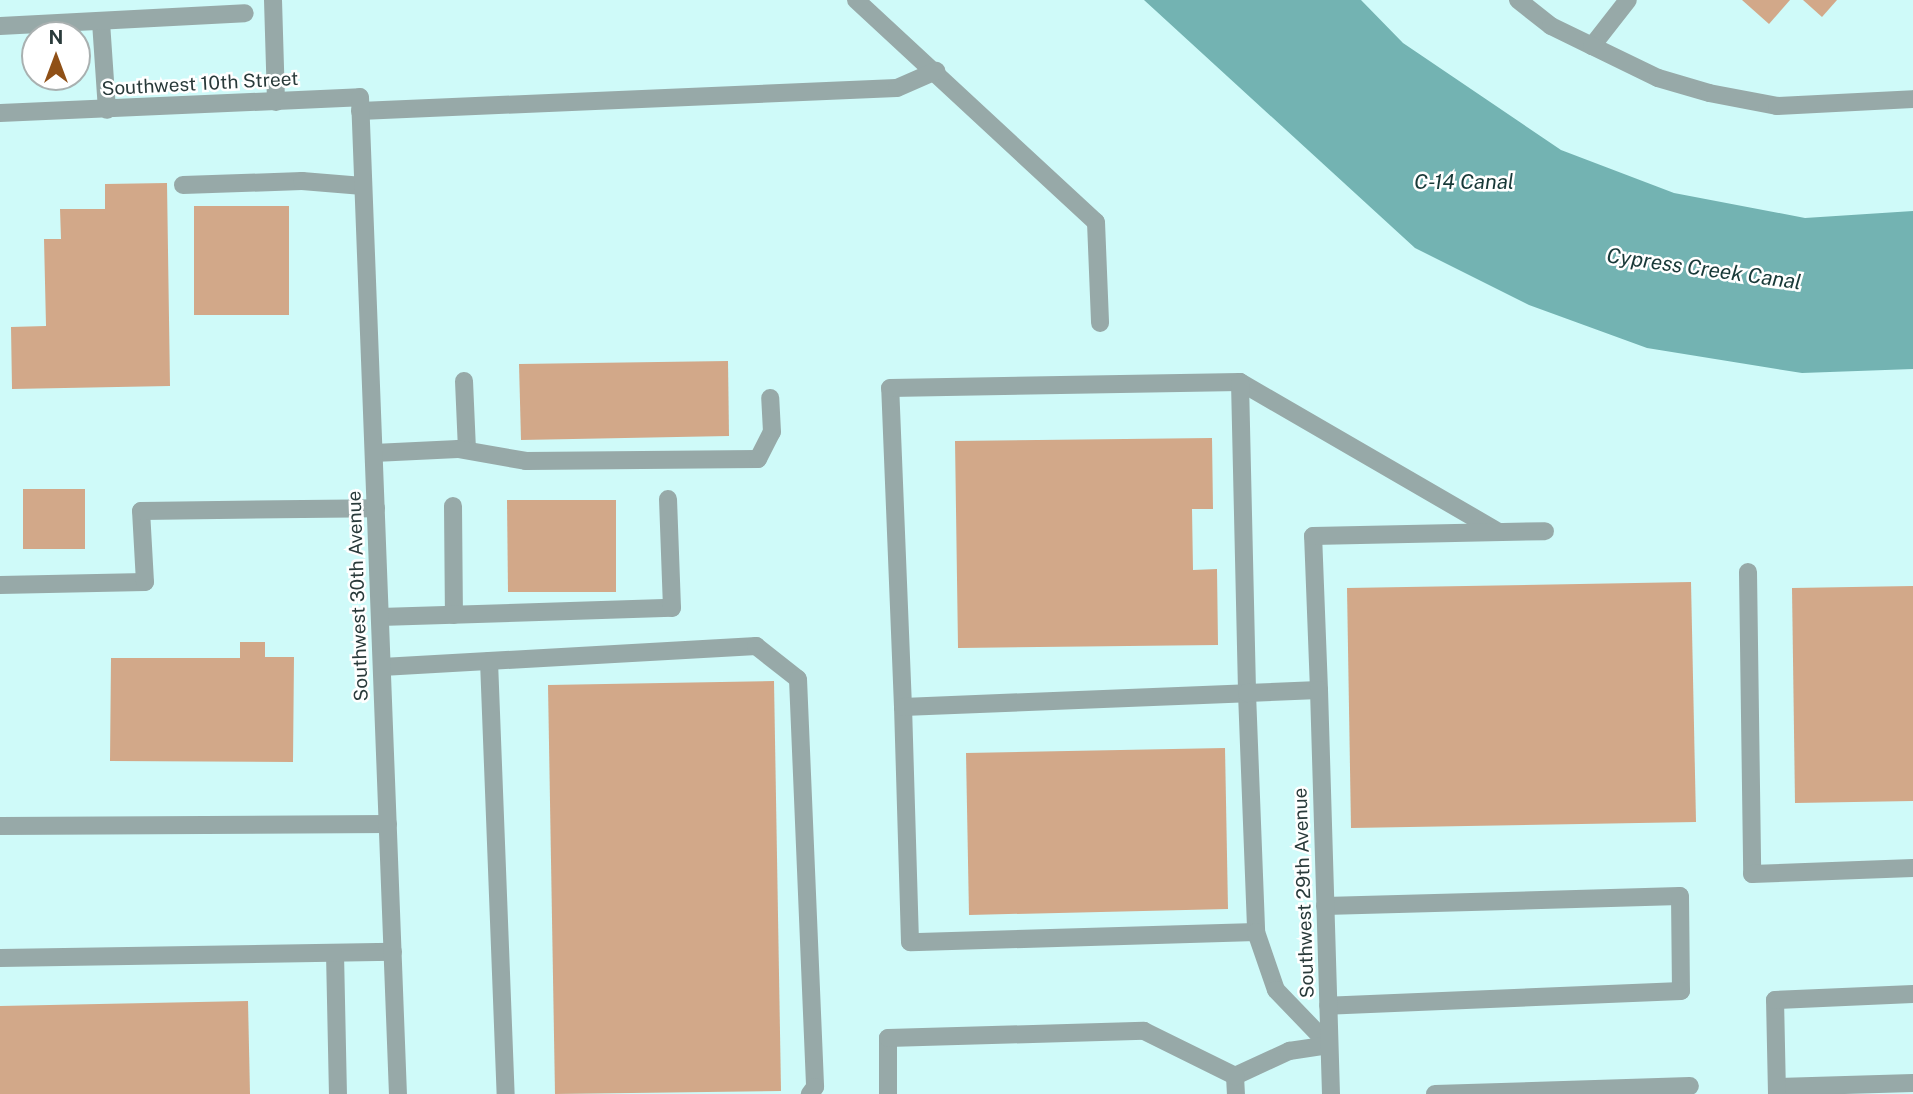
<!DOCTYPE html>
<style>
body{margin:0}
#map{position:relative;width:1913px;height:1094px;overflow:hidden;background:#cffaf9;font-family:"Public Sans",sans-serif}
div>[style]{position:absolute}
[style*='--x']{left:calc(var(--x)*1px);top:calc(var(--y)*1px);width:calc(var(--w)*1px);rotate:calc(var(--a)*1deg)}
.water>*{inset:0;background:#73b3b2}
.building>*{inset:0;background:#d2a889}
.lane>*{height:18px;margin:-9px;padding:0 9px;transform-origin:9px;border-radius:9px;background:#97a9a8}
.street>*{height:18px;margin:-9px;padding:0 9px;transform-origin:9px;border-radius:9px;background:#97a9a8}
span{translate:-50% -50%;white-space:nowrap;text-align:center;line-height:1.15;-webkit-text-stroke:5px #fff;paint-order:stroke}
.street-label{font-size:19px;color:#293a3a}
.water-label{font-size:21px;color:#183938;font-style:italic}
.north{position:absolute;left:21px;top:21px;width:70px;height:70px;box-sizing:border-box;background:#fff;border:2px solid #a9b0b0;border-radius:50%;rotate:0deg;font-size:19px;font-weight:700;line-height:28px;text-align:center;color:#293a3a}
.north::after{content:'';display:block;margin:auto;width:24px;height:32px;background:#8f5017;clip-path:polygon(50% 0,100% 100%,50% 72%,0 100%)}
</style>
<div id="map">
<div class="water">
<div style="clip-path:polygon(1144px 0,1361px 0,1403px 43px,1561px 150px,1674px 193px,1805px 218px,1913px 211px,1913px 369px,1802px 373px,1647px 348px,1529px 305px,1415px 248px)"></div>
</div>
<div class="building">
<div style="clip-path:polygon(1742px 0,1790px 0,1769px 24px)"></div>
<div style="clip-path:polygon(1803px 0,1837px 0,1822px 17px)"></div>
<div style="clip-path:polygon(167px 183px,170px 386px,12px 389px,11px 327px,46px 326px,44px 239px,61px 239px,60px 209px,105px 209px,105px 184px)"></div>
<div style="clip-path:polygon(194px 206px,289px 206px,289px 315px,194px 315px)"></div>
<div style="clip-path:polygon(728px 361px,729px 436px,521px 440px,519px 364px)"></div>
<div style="clip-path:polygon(1212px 438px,1213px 509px,1192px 509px,1193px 570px,1217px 569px,1218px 645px,958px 648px,955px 441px)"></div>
<div style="clip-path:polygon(23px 489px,85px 489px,85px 549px,23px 549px)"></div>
<div style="clip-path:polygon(507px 500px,616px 500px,616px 592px,508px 592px)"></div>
<div style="clip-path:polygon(1691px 582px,1696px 822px,1351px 828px,1347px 588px)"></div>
<div style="clip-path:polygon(1913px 586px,1913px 801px,1795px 803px,1792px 588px)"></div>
<div style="clip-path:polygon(240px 642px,265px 642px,265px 657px,294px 657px,293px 762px,110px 761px,111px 658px,240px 658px)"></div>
<div style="clip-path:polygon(774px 681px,781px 1091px,555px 1094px,548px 685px)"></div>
<div style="clip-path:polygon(1225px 748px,1228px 909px,969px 915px,966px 753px)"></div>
<div style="clip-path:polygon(248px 1001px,250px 1094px,0 1094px,0 1006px)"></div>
</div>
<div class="lane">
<div style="--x:273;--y:0;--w:102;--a:88.3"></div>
<div style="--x:856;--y:0;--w:327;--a:42.8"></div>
<div style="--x:1096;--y:222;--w:101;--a:87.7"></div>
<div style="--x:101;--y:22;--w:88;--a:86.1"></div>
<div style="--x:0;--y:26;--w:245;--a:-3"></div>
<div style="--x:1592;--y:46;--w:58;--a:-52"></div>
<div style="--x:360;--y:111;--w:537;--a:-2.45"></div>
<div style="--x:897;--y:88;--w:43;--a:-23.6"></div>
<div style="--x:183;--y:185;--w:119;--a:-1.9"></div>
<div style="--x:302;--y:181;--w:61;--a:4.7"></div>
<div style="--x:464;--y:381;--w:69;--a:87.5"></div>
<div style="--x:1240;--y:382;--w:297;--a:30.1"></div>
<div style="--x:374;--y:453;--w:84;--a:-2.7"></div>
<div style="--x:458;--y:449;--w:69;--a:10"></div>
<div style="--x:526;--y:461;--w:232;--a:-0.5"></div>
<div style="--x:758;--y:459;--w:30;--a:-63"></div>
<div style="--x:772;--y:432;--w:34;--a:-93"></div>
<div style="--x:453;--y:506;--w:109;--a:89.5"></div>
<div style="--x:1748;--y:572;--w:302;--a:89.2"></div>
<div style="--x:1752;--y:874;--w:161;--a:-2.1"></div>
<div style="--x:0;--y:585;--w:145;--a:-1.2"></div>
<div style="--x:145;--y:582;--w:71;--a:-93.2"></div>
<div style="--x:141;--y:511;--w:235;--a:-0.7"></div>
<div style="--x:380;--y:617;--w:292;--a:-1.8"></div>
<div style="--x:672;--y:608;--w:109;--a:-92.1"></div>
<div style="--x:489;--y:661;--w:433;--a:87.8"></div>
<div style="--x:382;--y:667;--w:375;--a:-3.2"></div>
<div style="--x:756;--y:646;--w:53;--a:38.2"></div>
<div style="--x:798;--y:679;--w:408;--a:87.6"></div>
<div style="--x:815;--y:1087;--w:9;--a:126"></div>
<div style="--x:903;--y:707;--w:319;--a:-92.3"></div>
<div style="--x:890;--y:388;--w:350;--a:-1"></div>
<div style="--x:1240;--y:382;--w:311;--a:88.7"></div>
<div style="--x:1247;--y:693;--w:239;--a:87.8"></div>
<div style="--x:1256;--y:932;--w:346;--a:178.3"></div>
<div style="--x:910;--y:942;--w:235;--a:-91.7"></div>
<div style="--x:903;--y:707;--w:344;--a:-2.3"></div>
<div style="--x:1247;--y:693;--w:72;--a:-2.4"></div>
<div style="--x:1319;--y:690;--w:154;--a:-92.2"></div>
<div style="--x:1313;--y:536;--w:232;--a:-1.2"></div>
<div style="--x:0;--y:826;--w:388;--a:-0.3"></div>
<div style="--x:1325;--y:906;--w:355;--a:-1.6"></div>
<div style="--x:1680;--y:896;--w:95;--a:89.4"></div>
<div style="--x:1681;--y:991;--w:353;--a:177.6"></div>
<div style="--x:1256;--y:932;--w:61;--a:71"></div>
<div style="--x:1276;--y:990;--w:76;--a:46.1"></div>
<div style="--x:335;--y:953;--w:141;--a:88.8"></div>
<div style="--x:0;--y:958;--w:393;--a:-0.9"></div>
<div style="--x:1235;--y:1076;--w:60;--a:-24.8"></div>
<div style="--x:1289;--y:1051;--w:40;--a:-8.5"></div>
<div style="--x:1235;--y:1076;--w:18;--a:87"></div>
<div style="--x:1777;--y:1087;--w:136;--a:-1.7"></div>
<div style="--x:888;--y:1094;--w:56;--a:-90"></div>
<div style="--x:888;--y:1038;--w:256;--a:-1.6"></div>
<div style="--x:1144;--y:1031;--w:102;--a:26.3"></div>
<div style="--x:1435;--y:1094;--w:255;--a:-1.8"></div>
<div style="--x:1777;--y:1094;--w:94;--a:-91.2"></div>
<div style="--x:1775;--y:1000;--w:138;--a:-2.5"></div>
</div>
<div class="street">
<div style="--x:1518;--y:0;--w:42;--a:38.2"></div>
<div style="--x:1551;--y:26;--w:46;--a:26"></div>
<div style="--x:1592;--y:46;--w:73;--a:25.9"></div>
<div style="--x:1658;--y:78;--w:53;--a:16.4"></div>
<div style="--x:1709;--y:93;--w:69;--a:10.8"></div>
<div style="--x:1777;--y:106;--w:136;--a:-2.9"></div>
<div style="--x:0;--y:113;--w:360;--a:-2.5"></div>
<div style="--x:360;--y:97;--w:998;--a:87.82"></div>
<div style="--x:1319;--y:690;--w:404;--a:88.3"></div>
</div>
<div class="street-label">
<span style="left:200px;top:84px;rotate:-3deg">Southwest 10th Street</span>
<span style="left:358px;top:596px;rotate:-92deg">Southwest 30th Avenue</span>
<span style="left:1304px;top:893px;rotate:-92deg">Southwest 29th Avenue</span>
</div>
<div class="water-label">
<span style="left:1464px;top:182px">C-14 Canal</span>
<span style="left:1704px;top:269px;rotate:8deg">Cypress Creek Canal</span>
</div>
<div class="north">N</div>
</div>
